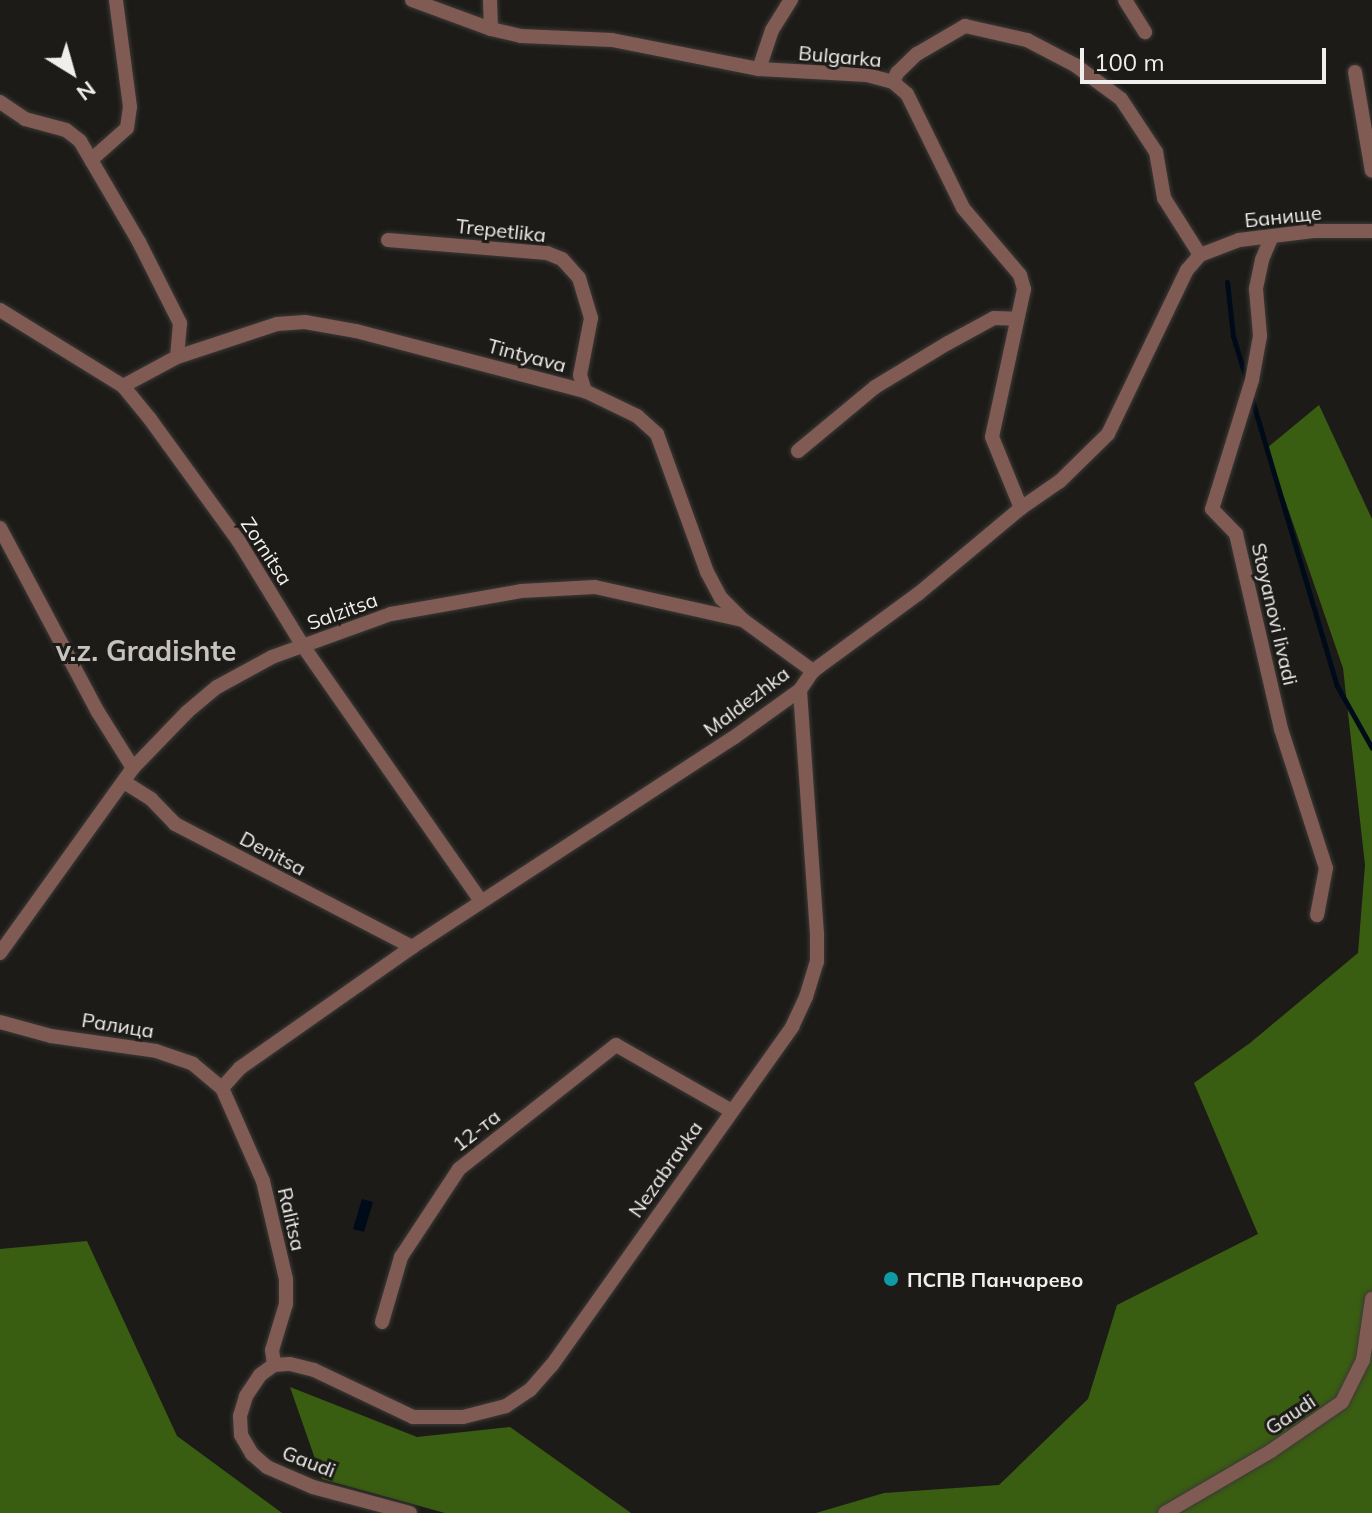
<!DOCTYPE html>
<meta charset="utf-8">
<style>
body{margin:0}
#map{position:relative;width:1372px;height:1513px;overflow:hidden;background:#1d1b18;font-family:Mulish,sans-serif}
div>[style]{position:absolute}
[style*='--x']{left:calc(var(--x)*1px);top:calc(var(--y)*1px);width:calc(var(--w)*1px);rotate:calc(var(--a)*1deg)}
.forest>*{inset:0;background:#3a5e11}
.water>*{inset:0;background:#000b1a}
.stream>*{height:5px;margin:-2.5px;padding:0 2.5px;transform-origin:2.5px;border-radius:2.5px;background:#000b1a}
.roads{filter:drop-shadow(0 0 2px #3b3936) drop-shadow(0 0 2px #3b3936)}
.street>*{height:14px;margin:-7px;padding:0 7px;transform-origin:7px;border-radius:7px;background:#7f5b53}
.dots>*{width:22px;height:22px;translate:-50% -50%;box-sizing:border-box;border:4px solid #1d1b18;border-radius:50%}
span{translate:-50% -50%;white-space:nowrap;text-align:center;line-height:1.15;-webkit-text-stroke:6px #1d1b18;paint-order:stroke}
.street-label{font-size:20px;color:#f1efed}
.poi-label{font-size:20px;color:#f1efed;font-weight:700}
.left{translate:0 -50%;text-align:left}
.district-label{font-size:28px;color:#c6c3be;font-weight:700}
.north{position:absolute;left:32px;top:32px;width:80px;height:80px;-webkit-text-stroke:6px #1d1b18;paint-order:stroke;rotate:143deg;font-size:22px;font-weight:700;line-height:32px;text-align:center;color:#f1efed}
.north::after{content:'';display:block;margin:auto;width:28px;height:36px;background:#f1efed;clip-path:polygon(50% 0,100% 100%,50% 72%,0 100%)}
.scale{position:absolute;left:1080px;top:48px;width:246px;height:36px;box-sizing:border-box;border:4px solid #f1efed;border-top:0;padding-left:10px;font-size:24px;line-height:28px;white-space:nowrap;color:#f1efed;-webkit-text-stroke:6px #1d1b18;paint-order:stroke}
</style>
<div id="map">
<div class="forest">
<div style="clip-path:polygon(1319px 405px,1372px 519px,1372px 1513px,816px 1513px,884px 1493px,999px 1485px,1088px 1399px,1117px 1305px,1258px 1234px,1194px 1083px,1250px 1043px,1358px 953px,1365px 865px,1343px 668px,1267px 448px)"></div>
<div style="clip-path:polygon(87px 1241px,177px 1436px,282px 1513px,0 1513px,0 1249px)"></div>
<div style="clip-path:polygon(290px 1387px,417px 1437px,510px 1427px,631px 1513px,445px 1513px,322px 1479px)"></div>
</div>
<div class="water">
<div style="clip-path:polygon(362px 1199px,373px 1202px,364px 1232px,353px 1229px)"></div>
</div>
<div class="stream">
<div style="--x:1227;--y:282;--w:54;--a:83.7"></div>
<div style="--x:1233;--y:336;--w:48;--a:73.1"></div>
<div style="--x:1251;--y:396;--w:302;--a:73.5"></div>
<div style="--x:1337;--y:686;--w:71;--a:60.6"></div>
</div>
<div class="roads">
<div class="street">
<div style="--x:412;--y:0;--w:84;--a:20.2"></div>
<div style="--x:491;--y:29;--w:31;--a:13"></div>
<div style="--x:521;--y:36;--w:91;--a:2.5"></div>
<div style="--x:612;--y:40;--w:150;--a:11.2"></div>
<div style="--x:759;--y:69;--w:108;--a:3.2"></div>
<div style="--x:867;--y:75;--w:27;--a:15"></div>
<div style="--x:893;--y:82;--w:18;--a:41"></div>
<div style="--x:907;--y:94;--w:127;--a:63.8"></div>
<div style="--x:963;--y:208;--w:88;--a:49.6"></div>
<div style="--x:1020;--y:275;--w:15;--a:74"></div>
<div style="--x:1024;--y:289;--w:151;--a:102.2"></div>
<div style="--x:992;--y:437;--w:77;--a:67.8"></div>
<div style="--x:490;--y:0;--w:29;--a:88"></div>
<div style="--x:1125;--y:0;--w:38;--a:58"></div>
<div style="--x:759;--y:69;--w:41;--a:-71.6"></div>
<div style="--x:772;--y:30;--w:36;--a:-58"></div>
<div style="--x:1355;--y:72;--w:100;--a:80.3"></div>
<div style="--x:893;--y:82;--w:10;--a:-66"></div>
<div style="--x:897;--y:73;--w:28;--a:-44"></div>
<div style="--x:917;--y:54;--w:56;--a:-30.3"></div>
<div style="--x:965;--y:26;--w:64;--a:12.7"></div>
<div style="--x:1027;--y:40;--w:54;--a:27.5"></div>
<div style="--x:1075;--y:65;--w:57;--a:36.5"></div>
<div style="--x:1121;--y:99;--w:64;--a:56.6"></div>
<div style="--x:1156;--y:152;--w:47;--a:80.1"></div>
<div style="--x:1164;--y:198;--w:67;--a:57.7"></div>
<div style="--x:0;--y:102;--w:30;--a:34"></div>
<div style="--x:25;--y:119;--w:42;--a:15"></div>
<div style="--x:66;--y:130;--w:18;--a:38"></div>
<div style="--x:80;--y:141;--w:117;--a:59.7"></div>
<div style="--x:139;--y:242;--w:91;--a:63.2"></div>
<div style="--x:180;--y:323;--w:34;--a:95"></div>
<div style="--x:177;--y:357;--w:61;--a:151.8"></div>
<div style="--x:91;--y:160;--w:48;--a:-41.6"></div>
<div style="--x:127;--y:128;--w:21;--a:-82"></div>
<div style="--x:130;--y:107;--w:108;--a:-97.5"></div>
<div style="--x:1272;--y:236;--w:26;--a:113"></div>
<div style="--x:1262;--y:260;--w:30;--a:102"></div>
<div style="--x:1256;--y:289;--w:47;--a:85.1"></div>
<div style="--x:1260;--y:336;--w:45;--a:100.3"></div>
<div style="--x:1252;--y:380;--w:135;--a:107.2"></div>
<div style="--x:1212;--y:509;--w:35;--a:46"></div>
<div style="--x:1236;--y:534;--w:200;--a:77"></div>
<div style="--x:1281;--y:729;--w:146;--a:72.1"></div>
<div style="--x:1326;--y:868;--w:48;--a:100.8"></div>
<div style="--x:388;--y:240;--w:160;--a:4.7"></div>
<div style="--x:547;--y:253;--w:16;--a:22"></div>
<div style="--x:562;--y:259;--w:25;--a:48"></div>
<div style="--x:579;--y:278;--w:42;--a:73.3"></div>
<div style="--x:591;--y:318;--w:58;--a:100.9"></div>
<div style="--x:580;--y:375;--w:17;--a:73"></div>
<div style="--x:0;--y:310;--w:145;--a:31.7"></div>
<div style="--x:123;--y:386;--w:43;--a:50.7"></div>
<div style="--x:150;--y:419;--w:150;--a:54"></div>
<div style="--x:238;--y:540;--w:124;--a:58.5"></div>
<div style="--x:303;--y:646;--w:311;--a:55.1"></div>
<div style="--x:177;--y:357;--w:105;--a:-18.3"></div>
<div style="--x:277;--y:324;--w:28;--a:-4"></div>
<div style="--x:305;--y:322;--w:52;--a:10"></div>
<div style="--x:356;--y:331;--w:237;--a:14.7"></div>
<div style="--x:585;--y:391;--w:58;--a:25.7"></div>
<div style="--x:637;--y:416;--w:27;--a:42"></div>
<div style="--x:657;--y:434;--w:147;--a:70.1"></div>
<div style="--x:707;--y:572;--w:30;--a:62"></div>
<div style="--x:721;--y:598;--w:28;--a:45"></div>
<div style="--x:798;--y:451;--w:100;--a:-39.7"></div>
<div style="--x:875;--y:387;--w:85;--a:-31.1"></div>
<div style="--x:948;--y:343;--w:52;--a:-28.5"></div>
<div style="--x:994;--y:318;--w:23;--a:2"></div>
<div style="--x:0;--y:528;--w:208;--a:62"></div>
<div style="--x:98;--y:712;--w:66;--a:58"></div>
<div style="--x:124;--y:782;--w:32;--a:32"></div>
<div style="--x:151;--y:799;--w:35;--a:46"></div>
<div style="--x:175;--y:824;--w:267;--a:27.4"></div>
<div style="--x:0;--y:953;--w:228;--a:-54.3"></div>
<div style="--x:133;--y:768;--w:78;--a:-46"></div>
<div style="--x:187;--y:712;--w:39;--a:-40"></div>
<div style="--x:217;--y:687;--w:63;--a:-28.6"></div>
<div style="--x:272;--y:657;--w:127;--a:-19.9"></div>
<div style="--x:391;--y:614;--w:132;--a:-10"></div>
<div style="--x:521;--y:591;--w:74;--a:-3.1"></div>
<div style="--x:595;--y:587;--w:152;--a:12.6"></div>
<div style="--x:743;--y:620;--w:87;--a:36.1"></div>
<div style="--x:0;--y:1022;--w:53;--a:15.4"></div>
<div style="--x:51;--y:1036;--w:106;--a:8.1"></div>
<div style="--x:156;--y:1051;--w:39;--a:19"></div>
<div style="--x:193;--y:1064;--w:38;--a:40"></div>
<div style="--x:222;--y:1088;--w:102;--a:66.2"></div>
<div style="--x:263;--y:1181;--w:101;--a:76.8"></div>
<div style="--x:286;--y:1279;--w:25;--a:90"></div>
<div style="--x:286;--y:1304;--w:48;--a:106.9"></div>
<div style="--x:272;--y:1350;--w:15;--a:82"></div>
<div style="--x:222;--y:1088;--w:27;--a:-48"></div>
<div style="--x:240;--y:1068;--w:210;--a:-35.1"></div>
<div style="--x:412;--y:947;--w:383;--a:-33.1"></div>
<div style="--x:733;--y:738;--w:82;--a:-35.6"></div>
<div style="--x:800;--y:690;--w:23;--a:-56"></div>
<div style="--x:813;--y:671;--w:130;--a:-36.3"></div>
<div style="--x:918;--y:594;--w:134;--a:-39.9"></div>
<div style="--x:1021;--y:508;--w:47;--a:-34.7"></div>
<div style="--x:1060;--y:481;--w:67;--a:-44.4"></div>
<div style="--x:1108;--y:434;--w:182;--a:-64.3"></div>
<div style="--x:1187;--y:270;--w:20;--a:-49"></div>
<div style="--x:1200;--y:255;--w:42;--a:-21"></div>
<div style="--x:1239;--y:240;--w:75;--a:-6.9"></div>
<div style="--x:1313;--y:231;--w:59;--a:0"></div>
<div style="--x:382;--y:1322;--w:68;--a:-73.7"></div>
<div style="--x:401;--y:1257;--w:105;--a:-56.6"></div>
<div style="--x:459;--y:1169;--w:200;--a:-38.3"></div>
<div style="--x:616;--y:1045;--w:131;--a:29.7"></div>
<div style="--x:410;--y:1513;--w:100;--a:-165"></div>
<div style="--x:313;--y:1487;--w:50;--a:-156.5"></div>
<div style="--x:267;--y:1467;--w:20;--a:-139"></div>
<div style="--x:252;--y:1454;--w:22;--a:-120"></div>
<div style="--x:241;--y:1435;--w:19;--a:-93"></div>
<div style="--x:240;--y:1416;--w:21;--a:-73"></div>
<div style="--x:246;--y:1396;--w:25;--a:-56"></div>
<div style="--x:260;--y:1375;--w:17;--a:-36"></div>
<div style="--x:274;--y:1365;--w:16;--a:-4"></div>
<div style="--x:290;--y:1364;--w:25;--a:14"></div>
<div style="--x:314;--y:1370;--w:110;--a:25.4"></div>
<div style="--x:413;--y:1417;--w:50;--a:0"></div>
<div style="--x:463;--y:1417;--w:44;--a:-14.3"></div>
<div style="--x:506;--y:1406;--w:29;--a:-34"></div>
<div style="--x:530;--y:1390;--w:33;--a:-49"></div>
<div style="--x:552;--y:1365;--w:415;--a:-54.6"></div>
<div style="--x:792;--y:1027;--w:33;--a:-65"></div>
<div style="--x:806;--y:997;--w:37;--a:-73"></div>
<div style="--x:817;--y:962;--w:28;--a:-90"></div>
<div style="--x:817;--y:934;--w:245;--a:-94"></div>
<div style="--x:1165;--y:1513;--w:123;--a:-30.3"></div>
<div style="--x:1271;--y:1451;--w:86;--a:-34.6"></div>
<div style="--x:1342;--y:1402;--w:47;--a:-63.4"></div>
<div style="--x:1363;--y:1360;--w:62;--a:-81.6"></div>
</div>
</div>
<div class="dots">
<div style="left:891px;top:1279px;background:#0f9aa8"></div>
</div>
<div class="street-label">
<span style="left:840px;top:56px;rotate:5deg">Bulgarka</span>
<span style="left:1283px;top:216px;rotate:-6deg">Банище</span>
<span style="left:501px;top:230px;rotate:6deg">Trepetlika</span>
<span style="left:527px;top:355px;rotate:15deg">Tintyava</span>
<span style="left:267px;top:551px;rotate:57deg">Zornitsa</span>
<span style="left:342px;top:611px;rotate:-20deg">Salzitsa</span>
<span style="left:1275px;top:614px;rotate:77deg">Stoyanovi livadi</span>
<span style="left:746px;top:701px;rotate:-37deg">Maldezhka</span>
<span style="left:273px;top:853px;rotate:28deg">Denitsa</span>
<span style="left:118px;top:1025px;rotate:9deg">Ралица</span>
<span style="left:476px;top:1130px;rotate:-38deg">12-та</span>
<span style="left:665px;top:1169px;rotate:-55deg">Nezabravka</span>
<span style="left:292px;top:1219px;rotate:77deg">Ralitsa</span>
<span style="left:1290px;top:1414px;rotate:-34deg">Gaudi</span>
<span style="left:309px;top:1461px;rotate:21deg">Gaudi</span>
</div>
<div class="poi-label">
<span class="left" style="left:907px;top:1279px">ПСПВ Панчарево</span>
</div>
<div class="district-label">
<span style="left:146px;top:651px">v.z. Gradishte</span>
</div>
<div class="north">N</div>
<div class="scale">100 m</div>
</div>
